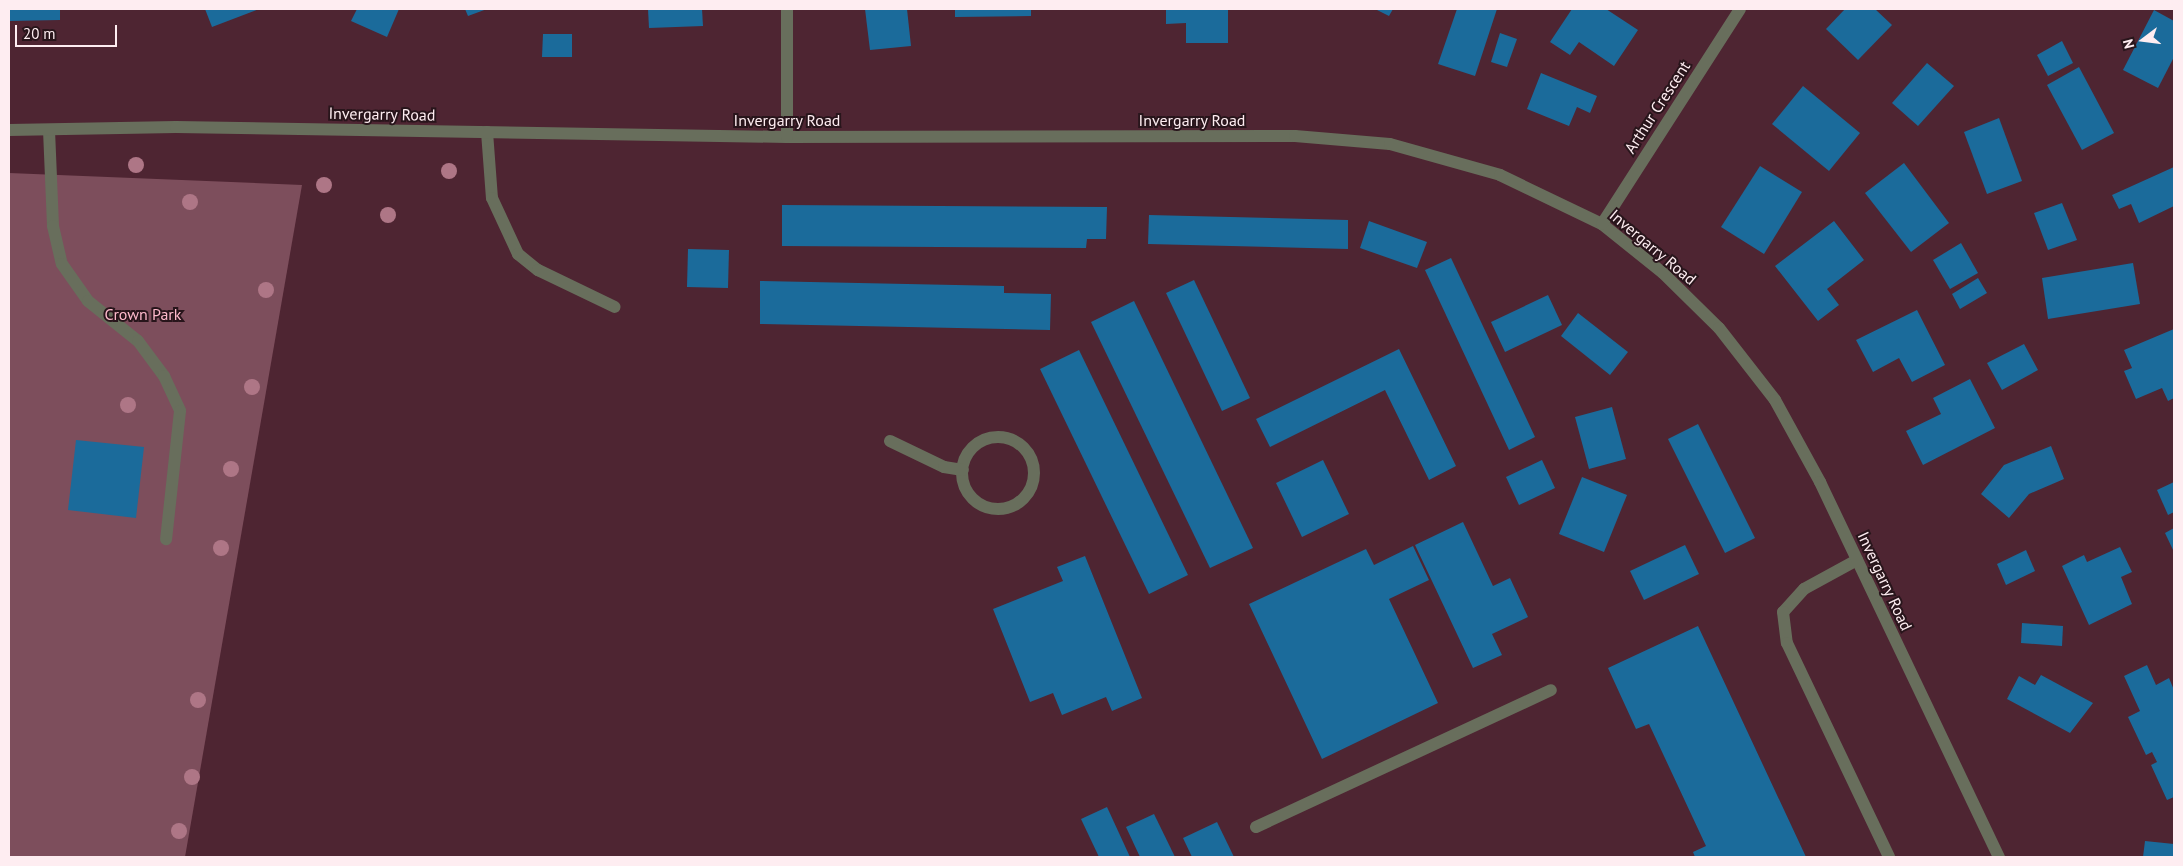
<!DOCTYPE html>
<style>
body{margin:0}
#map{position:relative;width:2183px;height:866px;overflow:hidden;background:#4e2532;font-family:"PT Sans",sans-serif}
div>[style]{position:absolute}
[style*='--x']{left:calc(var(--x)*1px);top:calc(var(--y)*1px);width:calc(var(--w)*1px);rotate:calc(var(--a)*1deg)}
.green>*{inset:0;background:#7d4e5c}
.building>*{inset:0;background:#1b6b9b}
.lane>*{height:12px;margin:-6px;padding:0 6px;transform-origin:6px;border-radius:6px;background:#686e5c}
.lane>.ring{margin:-6px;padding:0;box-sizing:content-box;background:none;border:12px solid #686e5c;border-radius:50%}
.street>*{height:12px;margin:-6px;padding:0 6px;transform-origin:6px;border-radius:6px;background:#686e5c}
.trees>*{width:16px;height:16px;margin:-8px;border-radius:50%;background:#ae7686}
span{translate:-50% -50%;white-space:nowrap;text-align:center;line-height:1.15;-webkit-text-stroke:4px #28151b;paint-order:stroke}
.street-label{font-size:16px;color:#feedf1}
.park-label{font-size:16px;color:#fdb9cb}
.frame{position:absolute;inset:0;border:10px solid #feedf1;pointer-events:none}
.north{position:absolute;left:2118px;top:15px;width:50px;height:50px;-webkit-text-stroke:4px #28151b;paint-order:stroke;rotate:255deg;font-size:14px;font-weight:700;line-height:20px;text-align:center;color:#feedf1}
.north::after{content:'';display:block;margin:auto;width:18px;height:22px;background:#feedf1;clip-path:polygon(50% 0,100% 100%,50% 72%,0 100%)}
.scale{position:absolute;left:15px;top:25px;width:102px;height:22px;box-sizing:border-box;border:2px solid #feedf1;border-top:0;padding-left:6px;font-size:15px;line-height:18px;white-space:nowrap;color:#feedf1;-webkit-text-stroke:4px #28151b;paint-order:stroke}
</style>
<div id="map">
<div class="green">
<div style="clip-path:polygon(9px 173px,302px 185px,185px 857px,9px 857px)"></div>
</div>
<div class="building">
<div style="clip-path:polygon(9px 9px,60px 9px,60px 20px,9px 21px)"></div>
<div style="clip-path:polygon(205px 9px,259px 9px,212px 27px)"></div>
<div style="clip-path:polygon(357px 9px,399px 9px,387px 37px,351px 21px)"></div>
<div style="clip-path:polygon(465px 9px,487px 9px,468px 16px)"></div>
<div style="clip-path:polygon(648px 9px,702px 9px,703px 26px,649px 28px)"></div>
<div style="clip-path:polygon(865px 9px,907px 9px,911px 46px,870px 50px)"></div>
<div style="clip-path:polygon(955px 9px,1031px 9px,1031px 16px,955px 17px)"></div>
<div style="clip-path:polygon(1166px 9px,1228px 9px,1228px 43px,1186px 43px,1186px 23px,1166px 24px)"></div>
<div style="clip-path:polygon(1375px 9px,1393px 9px,1389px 16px)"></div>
<div style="clip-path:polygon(1457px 9px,1497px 9px,1475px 76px,1438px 64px)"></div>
<div style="clip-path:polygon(1572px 9px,1606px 9px,1638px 30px,1614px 66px,1579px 42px,1570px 55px,1550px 42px)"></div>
<div style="clip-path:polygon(1845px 9px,1875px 9px,1892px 25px,1858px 60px,1826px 29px)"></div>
<div style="clip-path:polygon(2154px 10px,2174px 21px,2174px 57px,2158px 88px,2123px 70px)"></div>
<div style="clip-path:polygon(1500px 33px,1517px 39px,1507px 67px,1491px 62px)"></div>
<div style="clip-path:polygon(543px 34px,572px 34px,572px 57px,542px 57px)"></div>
<div style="clip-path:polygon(2062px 41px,2073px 63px,2048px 76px,2037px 55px)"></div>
<div style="clip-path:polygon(1927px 63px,1954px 86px,1918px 126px,1892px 103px)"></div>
<div style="clip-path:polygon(2079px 67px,2114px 133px,2082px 150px,2047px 85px)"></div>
<div style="clip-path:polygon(1541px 73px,1597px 96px,1590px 113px,1577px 107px,1569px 126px,1527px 109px)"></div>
<div style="clip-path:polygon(1803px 86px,1860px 133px,1829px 171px,1772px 124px)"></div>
<div style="clip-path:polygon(1999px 118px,2022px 181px,1987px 194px,1964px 132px)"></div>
<div style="clip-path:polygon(1904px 163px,1949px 223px,1911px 252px,1865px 193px)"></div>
<div style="clip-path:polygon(1760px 166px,1802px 192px,1764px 254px,1721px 227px)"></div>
<div style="clip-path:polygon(2174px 167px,2174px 206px,2139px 223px,2131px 204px,2119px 209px,2112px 195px)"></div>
<div style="clip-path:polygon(2062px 203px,2077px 240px,2048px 250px,2034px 213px)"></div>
<div style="clip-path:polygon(782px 205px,1107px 207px,1106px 239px,1087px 239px,1086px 248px,782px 246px)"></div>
<div style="clip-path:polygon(1149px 215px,1348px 220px,1348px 249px,1148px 244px)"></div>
<div style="clip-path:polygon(1369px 221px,1427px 242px,1417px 268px,1360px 248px)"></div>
<div style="clip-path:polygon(1834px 221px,1864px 260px,1827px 289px,1839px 305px,1818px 321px,1775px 266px)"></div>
<div style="clip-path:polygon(1961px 243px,1978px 273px,1950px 289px,1933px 260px)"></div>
<div style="clip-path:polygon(688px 249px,729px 250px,728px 288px,687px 287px)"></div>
<div style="clip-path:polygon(1451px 258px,1535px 437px,1509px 450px,1425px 270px)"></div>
<div style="clip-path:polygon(2133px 263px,2140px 304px,2048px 319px,2042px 278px)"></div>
<div style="clip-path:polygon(1978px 278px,1987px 293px,1960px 309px,1952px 294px)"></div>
<div style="clip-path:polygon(1194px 280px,1250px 398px,1222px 411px,1166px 293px)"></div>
<div style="clip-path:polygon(760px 281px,1004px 286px,1004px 293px,1051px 294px,1050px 330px,760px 324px)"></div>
<div style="clip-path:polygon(1548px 295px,1562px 325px,1505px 352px,1491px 322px)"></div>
<div style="clip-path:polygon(1134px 301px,1253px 548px,1210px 568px,1091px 322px)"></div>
<div style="clip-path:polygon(1917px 310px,1945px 365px,1912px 382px,1899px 358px,1873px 372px,1856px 340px)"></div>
<div style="clip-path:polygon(1578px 313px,1628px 352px,1610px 375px,1561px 336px)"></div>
<div style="clip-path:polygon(2174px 329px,2174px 398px,2168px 401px,2162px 388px,2136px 399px,2124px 371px,2132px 368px,2124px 350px)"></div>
<div style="clip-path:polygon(2024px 344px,2038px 370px,2002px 390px,1987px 363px)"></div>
<div style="clip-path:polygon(1399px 349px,1456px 466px,1429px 480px,1385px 390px,1270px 447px,1256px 419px)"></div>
<div style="clip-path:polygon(1079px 350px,1188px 575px,1149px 594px,1040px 369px)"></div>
<div style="clip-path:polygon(1970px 379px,1995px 428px,1923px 465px,1906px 431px,1941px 414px,1933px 398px)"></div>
<div style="clip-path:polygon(1612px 407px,1626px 459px,1589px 469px,1575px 417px)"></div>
<div style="clip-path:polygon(1698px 424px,1755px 538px,1725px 553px,1668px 439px)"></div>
<div style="clip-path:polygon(76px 440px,144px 447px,136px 518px,68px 510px)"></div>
<div style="clip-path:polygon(2051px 446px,2064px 479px,2029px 494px,2009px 518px,1981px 494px,2004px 465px)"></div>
<div style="clip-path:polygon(1323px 460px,1349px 514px,1302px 537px,1276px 483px)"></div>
<div style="clip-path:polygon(1542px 460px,1555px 488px,1519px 505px,1506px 477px)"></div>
<div style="clip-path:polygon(1582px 477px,1627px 495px,1604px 552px,1559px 534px)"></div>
<div style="clip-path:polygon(2174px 482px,2174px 512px,2168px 515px,2157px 490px)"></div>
<div style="clip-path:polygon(1463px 522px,1493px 586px,1510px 578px,1528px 617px,1492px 634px,1502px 655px,1473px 668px,1415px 545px)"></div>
<div style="clip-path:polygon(2174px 528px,2174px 552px,2165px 533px)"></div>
<div style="clip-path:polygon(1685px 545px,1699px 574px,1644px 600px,1630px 571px)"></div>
<div style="clip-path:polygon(1413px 546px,1429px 580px,1389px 599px,1438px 703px,1322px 759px,1249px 604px,1366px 549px,1374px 565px)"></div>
<div style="clip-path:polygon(2120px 547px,2132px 572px,2121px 577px,2132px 604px,2089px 625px,2062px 566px,2084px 555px,2087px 562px)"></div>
<div style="clip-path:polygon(2026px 550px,2035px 571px,2006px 585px,1997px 564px)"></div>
<div style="clip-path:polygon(1085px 556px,1142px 698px,1112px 711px,1106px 697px,1062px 715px,1053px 693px,1030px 702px,993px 609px,1063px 581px,1057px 567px)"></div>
<div style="clip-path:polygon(2022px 623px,2063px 626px,2062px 646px,2021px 643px)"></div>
<div style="clip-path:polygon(1698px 626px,1806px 857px,1695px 857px,1693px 852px,1706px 846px,1649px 724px,1636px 729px,1608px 668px)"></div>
<div style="clip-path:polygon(2147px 665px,2156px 685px,2169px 678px,2174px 690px,2174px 797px,2167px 800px,2151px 765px,2157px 762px,2152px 752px,2146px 755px,2128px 717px,2140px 711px,2124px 676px)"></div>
<div style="clip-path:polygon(2041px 675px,2093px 703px,2070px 733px,2007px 699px,2019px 676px,2035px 685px)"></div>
<div style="clip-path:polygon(1107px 807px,1130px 857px,1099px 857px,1081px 819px)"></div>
<div style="clip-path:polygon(1154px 814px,1175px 857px,1140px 857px,1126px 827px)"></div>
<div style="clip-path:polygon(1217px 822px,1234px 857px,1192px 857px,1183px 838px)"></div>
<div style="clip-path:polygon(2145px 841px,2174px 844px,2174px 857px,2143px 857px)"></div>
</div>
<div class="lane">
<div style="--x:49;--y:130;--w:96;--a:87.6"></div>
<div style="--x:53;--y:226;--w:39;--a:77"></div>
<div style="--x:62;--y:264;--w:45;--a:54.9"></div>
<div style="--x:88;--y:301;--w:64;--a:38.7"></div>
<div style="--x:138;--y:341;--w:44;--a:53.4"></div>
<div style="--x:164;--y:376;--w:38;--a:65"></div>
<div style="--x:180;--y:411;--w:129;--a:96.2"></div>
<div style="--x:487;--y:132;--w:66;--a:85.7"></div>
<div style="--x:492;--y:198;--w:62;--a:65.1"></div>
<div style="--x:518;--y:254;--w:26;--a:39"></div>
<div style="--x:538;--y:270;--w:85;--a:25.7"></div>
<div class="ring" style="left:962px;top:437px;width:60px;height:60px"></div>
<div style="--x:890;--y:441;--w:60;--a:25.7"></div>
<div style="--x:944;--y:467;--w:19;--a:9"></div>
<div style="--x:1857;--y:560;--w:60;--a:151.3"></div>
<div style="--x:1804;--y:589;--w:31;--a:132"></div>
<div style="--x:1783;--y:612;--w:31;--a:83"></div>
<div style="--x:1787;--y:643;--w:237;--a:64.5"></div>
<div style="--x:1256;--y:827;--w:325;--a:-24.9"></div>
</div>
<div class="street">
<div style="--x:9;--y:130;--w:167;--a:-1"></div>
<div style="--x:176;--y:127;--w:611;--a:0.94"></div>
<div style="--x:787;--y:137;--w:508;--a:-0.11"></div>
<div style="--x:1295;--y:136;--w:95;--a:4.8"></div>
<div style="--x:1390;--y:144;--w:114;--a:15.7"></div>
<div style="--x:1500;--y:175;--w:113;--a:25.7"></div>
<div style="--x:1602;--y:224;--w:78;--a:38.8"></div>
<div style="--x:1663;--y:273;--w:78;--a:44.5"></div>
<div style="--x:1719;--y:328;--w:91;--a:52.1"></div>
<div style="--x:1775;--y:400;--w:94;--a:61.2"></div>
<div style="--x:1820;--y:482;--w:416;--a:64.5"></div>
<div style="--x:787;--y:137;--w:128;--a:-90"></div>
<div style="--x:1602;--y:224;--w:255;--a:-57.3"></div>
</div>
<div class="trees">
<div style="left:136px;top:165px"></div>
<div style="left:449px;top:171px"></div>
<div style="left:324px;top:185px"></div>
<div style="left:190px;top:202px"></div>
<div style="left:388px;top:215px"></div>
<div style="left:266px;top:290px"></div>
<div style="left:252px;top:387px"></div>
<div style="left:128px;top:405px"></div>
<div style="left:231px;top:469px"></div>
<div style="left:221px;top:548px"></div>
<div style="left:198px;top:700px"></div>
<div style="left:192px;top:777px"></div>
<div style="left:179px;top:831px"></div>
</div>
<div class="street-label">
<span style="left:1657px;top:107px;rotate:-57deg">Arthur Crescent</span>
<span style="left:382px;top:114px;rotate:1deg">Invergarry Road</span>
<span style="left:787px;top:120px">Invergarry Road</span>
<span style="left:1192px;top:120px">Invergarry Road</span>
<span style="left:1653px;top:247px;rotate:40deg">Invergarry Road</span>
<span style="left:1885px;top:581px;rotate:65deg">Invergarry Road</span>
</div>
<div class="park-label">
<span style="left:143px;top:314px">Crown Park</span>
</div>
<div class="frame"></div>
<div class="north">N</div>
<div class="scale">20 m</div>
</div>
